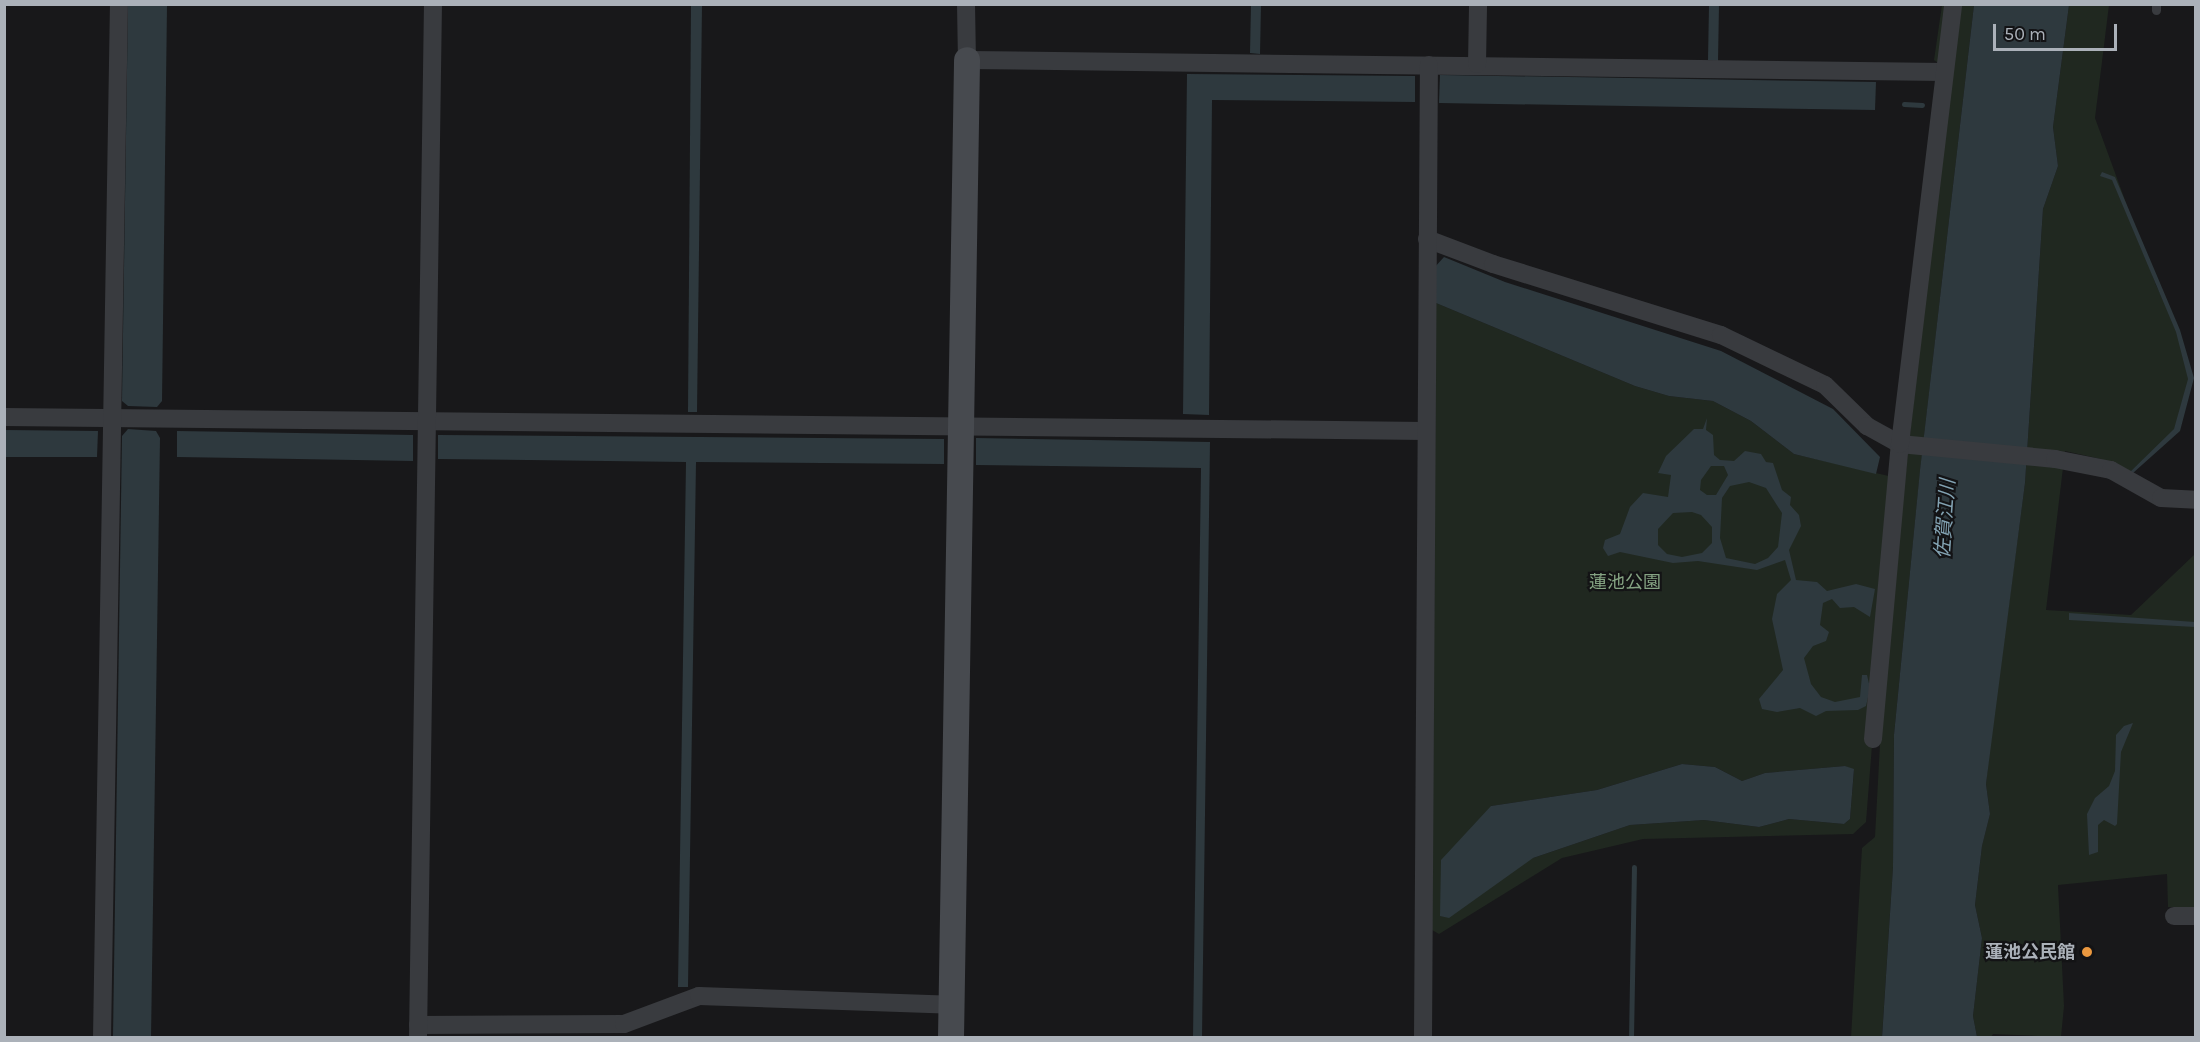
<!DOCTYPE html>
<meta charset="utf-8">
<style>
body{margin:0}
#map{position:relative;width:2200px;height:1042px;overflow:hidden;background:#18181a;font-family:Karla,"Noto Sans JP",sans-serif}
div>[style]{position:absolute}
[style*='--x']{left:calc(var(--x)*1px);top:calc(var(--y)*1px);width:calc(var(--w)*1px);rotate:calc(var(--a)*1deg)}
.green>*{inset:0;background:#202820}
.water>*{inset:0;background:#2e393e}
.stream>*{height:5px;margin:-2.5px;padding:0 2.5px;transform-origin:2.5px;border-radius:2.5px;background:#2e393e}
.lane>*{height:9px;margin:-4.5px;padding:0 4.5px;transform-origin:4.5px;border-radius:4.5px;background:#393b3f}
.street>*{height:18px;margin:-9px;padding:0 9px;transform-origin:9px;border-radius:9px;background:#393b3f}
.secondary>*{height:26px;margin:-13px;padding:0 13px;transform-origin:13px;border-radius:13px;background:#474a4f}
.dots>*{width:16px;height:16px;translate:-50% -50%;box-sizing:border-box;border:3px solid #131315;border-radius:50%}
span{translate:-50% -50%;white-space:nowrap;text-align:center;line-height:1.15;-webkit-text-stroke:4.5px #131315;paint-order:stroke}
.park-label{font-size:18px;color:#85a383}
.poi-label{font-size:18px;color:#abb1b9;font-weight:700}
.right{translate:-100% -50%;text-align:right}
.water-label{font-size:20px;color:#83a3b3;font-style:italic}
.frame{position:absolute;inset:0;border:6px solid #abb1b9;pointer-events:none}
.scale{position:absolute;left:1993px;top:24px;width:124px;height:27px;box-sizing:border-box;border:3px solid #abb1b9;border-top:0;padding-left:8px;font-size:18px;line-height:21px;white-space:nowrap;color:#abb1b9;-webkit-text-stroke:4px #131315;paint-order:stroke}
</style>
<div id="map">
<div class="green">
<div style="clip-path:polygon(1942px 5px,1974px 5px,1920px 471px,1894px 735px,1893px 867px,1882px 1037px,1851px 1038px,1862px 848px,1875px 837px,1884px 670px,1950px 72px,1934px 60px)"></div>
<div style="clip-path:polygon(2069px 5px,2109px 5px,2095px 118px,2156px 285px,2178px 331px,2191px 377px,2177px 429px,2128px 474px,2101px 459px,2065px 451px,2046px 610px,2131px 615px,2195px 554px,2195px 907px,2168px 907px,2167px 874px,2058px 885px,2064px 1006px,2061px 1037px,1993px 1034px,1991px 1037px,1977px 1037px,1973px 1016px,1982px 938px,1975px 905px,1982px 846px,1990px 814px,1986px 784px,1990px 745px,2025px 483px,2043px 209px,2058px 166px,2053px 127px)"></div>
<div style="clip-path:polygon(evenodd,1436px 303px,1635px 386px,1669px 396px,1713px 401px,1751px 421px,1794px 454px,1893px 477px,1866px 822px,1853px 834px,1643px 839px,1562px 858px,1439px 934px,1432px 930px,1436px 303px,1682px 764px,1715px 767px,1742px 781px,1765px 773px,1845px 766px,1854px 770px,1850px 819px,1844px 824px,1789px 819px,1759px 827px,1704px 820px,1630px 825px,1533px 858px,1491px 806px,1597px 790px,1682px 764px)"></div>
</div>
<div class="water">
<div style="clip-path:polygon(128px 5px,167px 5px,162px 401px,157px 407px,128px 406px,122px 401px)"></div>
<div style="clip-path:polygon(702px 5px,697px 412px,688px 412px,691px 5px)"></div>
<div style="clip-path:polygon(1251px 5px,1261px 5px,1260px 54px,1250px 53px)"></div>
<div style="clip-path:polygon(1709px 5px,1719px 5px,1718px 61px,1708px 60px)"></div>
<div style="clip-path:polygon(1974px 5px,2069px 5px,2053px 127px,2058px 166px,2043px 209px,2025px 483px,1986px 784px,1990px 814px,1982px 846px,1975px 905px,1982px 938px,1973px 1016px,1977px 1037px,1882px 1038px,1893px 867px,1894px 735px,1920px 470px)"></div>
<div style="clip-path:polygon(1187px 74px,1415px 76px,1415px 102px,1212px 100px,1209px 415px,1183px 414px)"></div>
<div style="clip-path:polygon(1440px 75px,1876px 82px,1875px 110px,1439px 103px)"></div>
<div style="clip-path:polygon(2102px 172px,2115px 177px,2180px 330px,2194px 378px,2180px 431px,2133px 473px,2130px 472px,2174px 429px,2188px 379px,2176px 332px,2112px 180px,2100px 176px)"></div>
<div style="clip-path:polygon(1444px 257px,1505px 282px,1721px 351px,1833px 409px,1880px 457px,1876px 474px,1794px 454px,1751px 421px,1713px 401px,1669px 396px,1635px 386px,1436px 303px,1434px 268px)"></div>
<div style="clip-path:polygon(evenodd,1707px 418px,1706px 430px,1713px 435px,1714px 455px,1720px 460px,1734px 461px,1745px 451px,1761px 454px,1766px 462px,1773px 463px,1782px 490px,1791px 497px,1790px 505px,1799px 515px,1801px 526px,1789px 550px,1796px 580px,1817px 582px,1827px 591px,1856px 584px,1875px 589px,1870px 617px,1854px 607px,1840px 608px,1832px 599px,1823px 603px,1820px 625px,1829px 632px,1826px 641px,1813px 646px,1804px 658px,1811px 684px,1821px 697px,1835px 702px,1860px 697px,1862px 675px,1867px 675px,1870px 688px,1866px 706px,1858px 710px,1826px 711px,1816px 716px,1800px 708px,1777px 712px,1762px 709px,1759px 699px,1783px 670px,1772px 619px,1777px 594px,1791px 580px,1785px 560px,1757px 570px,1698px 561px,1673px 563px,1620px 552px,1608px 556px,1603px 548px,1605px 540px,1620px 534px,1630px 507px,1643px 493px,1668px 497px,1671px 475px,1658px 473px,1666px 456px,1694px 429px,1703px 429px,1707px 418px,1711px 466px,1724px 466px,1728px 475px,1716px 495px,1707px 495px,1700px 490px,1701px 480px,1711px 466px,1707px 418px,1749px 482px,1766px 488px,1782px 513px,1778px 547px,1768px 558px,1755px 564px,1726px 558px,1720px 538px,1722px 498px,1730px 486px,1749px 482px,1707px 418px,1692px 512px,1701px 515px,1712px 527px,1712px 543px,1702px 553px,1682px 557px,1667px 554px,1658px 545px,1658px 529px,1673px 513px,1692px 512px)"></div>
<div style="clip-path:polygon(128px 429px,156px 431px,160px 438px,151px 1038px,113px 1037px,122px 436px)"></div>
<div style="clip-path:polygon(5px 430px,98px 431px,97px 457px,5px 457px)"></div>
<div style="clip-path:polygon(177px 431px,413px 435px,413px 461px,177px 457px)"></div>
<div style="clip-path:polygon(438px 435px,944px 439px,944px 464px,696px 462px,688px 987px,678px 987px,686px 462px,438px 459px)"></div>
<div style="clip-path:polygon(976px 438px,1210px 442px,1202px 1037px,1193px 1037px,1201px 468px,976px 465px)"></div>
<div style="clip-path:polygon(2069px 613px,2195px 622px,2195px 627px,2069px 620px)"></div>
<div style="clip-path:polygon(2133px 723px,2121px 752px,2117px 824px,2115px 826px,2104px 820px,2098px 825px,2098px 852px,2089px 855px,2087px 814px,2095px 798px,2109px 786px,2115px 771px,2116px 735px,2124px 726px)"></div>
<div style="clip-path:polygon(1682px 764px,1715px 767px,1742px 781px,1765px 773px,1845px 766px,1854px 769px,1850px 819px,1844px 824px,1789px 819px,1759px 827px,1704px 820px,1630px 825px,1533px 858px,1449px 918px,1440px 916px,1441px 860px,1491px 806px,1597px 790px)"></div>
</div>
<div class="stream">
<div style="--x:1904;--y:104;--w:18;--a:3"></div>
<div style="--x:1631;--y:1038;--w:171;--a:-89"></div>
</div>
<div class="lane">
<div style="--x:2156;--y:10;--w:6;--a:-90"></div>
</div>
<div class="street">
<div style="--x:966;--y:4;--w:56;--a:89"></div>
<div style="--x:967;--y:60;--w:977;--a:0.7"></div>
<div style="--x:1477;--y:64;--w:60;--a:-89"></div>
<div style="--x:1427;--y:239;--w:71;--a:20.7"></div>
<div style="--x:1493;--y:264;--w:239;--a:17.3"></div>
<div style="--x:1721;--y:335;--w:115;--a:25.7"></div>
<div style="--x:1825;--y:385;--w:59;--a:44.3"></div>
<div style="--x:1867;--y:426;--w:38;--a:29"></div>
<div style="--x:1900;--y:444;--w:156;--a:5.5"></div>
<div style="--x:2055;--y:459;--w:57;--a:11.1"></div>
<div style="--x:2111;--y:470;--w:57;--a:29.2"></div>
<div style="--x:2161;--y:498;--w:35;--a:3"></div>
<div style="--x:4;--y:417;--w:1422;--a:0.56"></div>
<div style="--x:1873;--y:739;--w:296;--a:-84.8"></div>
<div style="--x:1900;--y:444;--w:443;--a:-83.1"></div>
<div style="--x:2174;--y:916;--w:22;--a:0"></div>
<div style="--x:418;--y:1025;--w:206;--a:-0.3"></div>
<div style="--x:624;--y:1024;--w:80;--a:-20.5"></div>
<div style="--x:699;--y:996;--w:252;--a:2"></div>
<div style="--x:102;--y:1038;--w:1034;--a:-89.06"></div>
<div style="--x:418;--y:1038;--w:1034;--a:-89.17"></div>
<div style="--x:1423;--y:1038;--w:973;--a:-89.65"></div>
</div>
<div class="secondary">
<div style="--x:951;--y:1038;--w:978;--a:-89.06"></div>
</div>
<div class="dots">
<div style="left:2087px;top:952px;background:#eb983f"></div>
</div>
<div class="park-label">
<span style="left:1625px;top:582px">蓮池公園</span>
</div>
<div class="poi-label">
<span class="right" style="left:2075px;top:952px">蓮池公民館</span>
</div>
<div class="water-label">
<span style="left:1945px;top:519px;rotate:-86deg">佐賀江川</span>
</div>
<div class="frame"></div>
<div class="scale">50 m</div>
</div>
